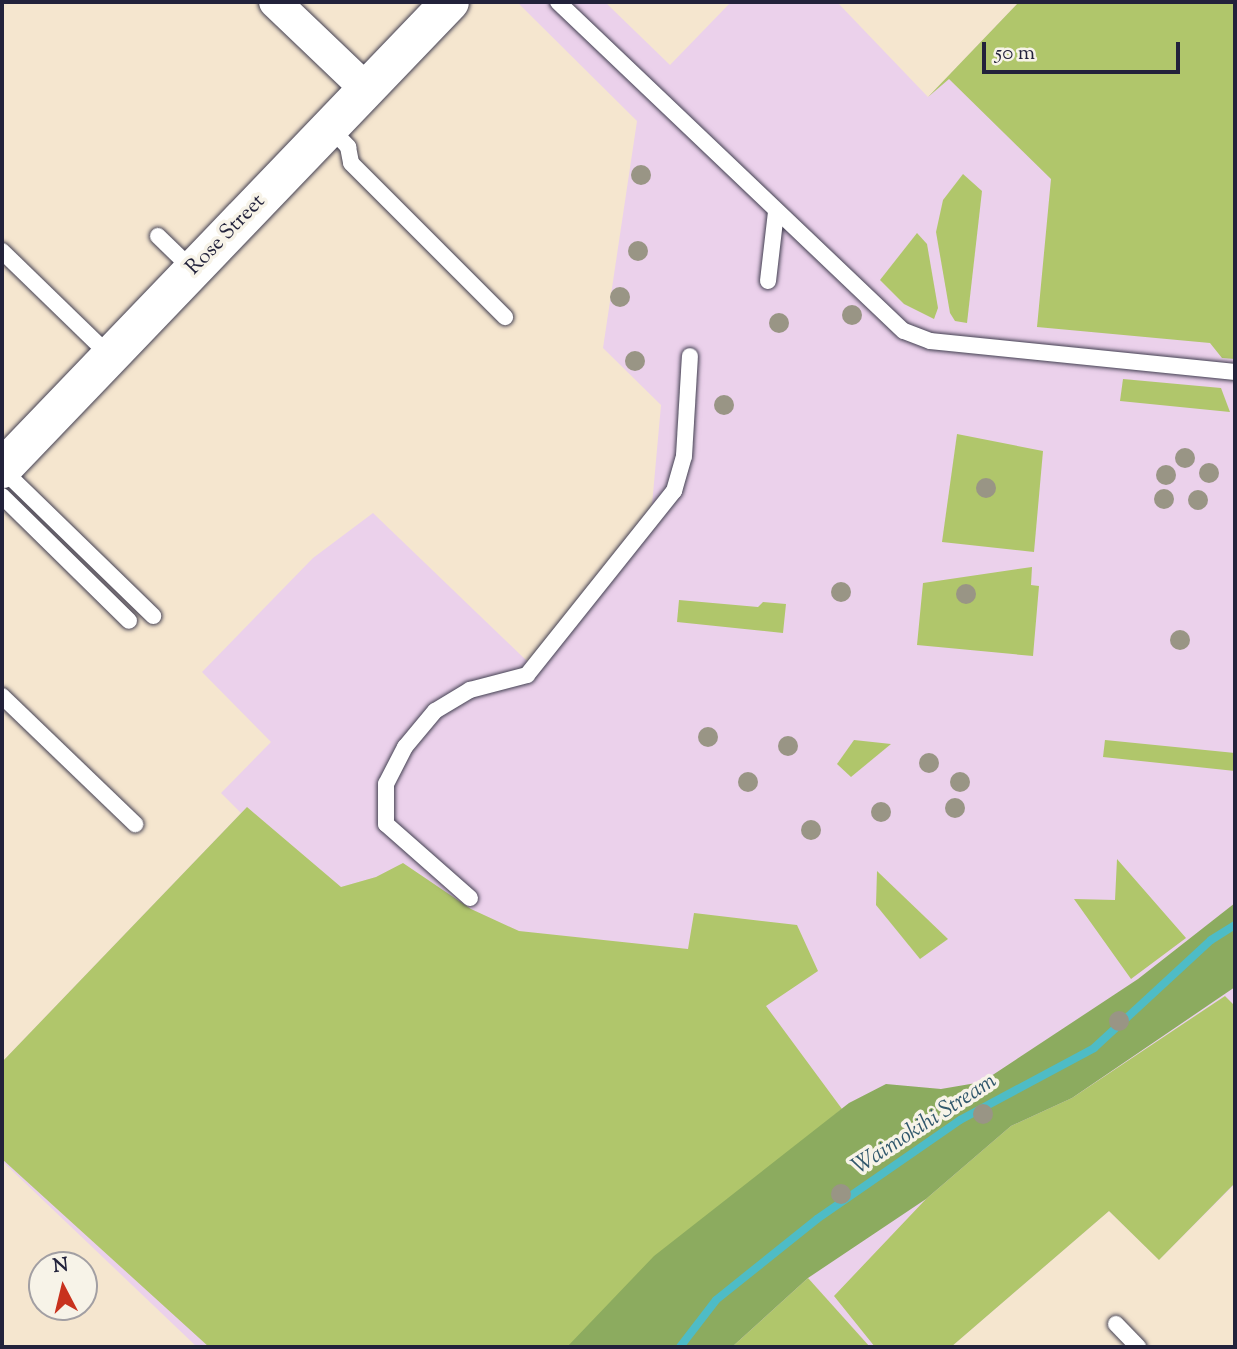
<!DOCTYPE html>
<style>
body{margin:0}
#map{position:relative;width:1237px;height:1349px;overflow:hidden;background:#f5e6cf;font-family:"Sorts Mill Goudy",serif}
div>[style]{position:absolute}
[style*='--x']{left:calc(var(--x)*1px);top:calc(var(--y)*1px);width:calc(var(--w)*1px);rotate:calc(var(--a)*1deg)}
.built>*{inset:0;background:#ebd1eb}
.green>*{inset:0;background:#b0c66b}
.forest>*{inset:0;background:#8cab5f}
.stream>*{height:8px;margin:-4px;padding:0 4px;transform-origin:4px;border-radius:4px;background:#4ebcc6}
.roads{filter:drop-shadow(0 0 2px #423f51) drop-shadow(0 0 2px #423f51)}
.lane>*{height:16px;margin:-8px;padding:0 8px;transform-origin:8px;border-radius:8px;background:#fff}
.street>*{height:32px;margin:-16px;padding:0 16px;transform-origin:16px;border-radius:16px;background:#fff}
.secondary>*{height:38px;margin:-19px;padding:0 19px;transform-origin:19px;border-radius:19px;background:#fff}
.trees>*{width:20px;height:20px;margin:-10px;border-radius:50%;background:#999585}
span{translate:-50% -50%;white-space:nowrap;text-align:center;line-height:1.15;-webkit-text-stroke:7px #f7f3e8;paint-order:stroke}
.street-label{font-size:21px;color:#22223b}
.water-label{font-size:23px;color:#31586c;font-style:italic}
.frame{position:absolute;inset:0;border:4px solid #22223b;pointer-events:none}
.north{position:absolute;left:28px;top:1251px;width:70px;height:70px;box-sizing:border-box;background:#f7f3e8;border:2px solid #a29fa3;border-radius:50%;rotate:353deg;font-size:19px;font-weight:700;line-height:28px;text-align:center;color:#22223b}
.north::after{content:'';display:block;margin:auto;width:24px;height:32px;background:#c8321e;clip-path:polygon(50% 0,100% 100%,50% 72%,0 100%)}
.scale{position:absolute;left:982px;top:42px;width:198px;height:32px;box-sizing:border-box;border:4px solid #22223b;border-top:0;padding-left:9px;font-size:21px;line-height:24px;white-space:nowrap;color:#22223b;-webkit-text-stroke:5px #f7f3e8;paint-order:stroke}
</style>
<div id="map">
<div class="built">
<div style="clip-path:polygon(517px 2px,605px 2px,670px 65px,731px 2px,837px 2px,928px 97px,1019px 2px,1235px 2px,1235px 1184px,1159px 1260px,1109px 1211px,951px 1347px,197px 1347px,2px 1161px,2px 1062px,241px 813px,221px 793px,271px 742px,202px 672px,313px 558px,373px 513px,528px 662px,652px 505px,661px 405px,603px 348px,637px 121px)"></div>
</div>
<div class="green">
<div style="clip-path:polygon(1019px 2px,1235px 2px,1235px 359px,1222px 358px,1210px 343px,1037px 327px,1051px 179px,949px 79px,928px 97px)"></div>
<div style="clip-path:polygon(963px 174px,982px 191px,967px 323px,955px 321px,950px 313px,936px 232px,943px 200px)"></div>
<div style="clip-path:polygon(917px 233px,927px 244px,938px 308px,934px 319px,904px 304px,880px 280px)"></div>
<div style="clip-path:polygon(1123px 379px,1221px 388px,1230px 412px,1120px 401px)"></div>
<div style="clip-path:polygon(957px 434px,1043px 451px,1034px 552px,942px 542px)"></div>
<div style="clip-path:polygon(1032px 567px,1031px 585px,1039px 586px,1033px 656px,917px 645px,923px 583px)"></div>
<div style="clip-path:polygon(679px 600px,758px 607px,763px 602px,786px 604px,783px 633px,677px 622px)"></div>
<div style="clip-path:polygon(854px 740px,891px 744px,851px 777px,837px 764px)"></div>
<div style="clip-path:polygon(1105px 740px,1235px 753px,1235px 771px,1103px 757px)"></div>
<div style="clip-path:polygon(247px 807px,341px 887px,376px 877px,403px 863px,471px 909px,519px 931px,688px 949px,694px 913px,797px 925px,818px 971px,766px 1006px,842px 1109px,773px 1165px,606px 1347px,209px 1347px,2px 1159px,2px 1062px)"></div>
<div style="clip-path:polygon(1117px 859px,1186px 938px,1131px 979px,1074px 899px,1115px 900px)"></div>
<div style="clip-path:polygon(877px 871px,948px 939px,920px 959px,876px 905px)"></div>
<div style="clip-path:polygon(1225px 996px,1235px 1006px,1235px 1183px,1159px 1260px,1109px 1211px,951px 1347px,875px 1347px,834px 1296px,926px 1199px,1011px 1126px,1072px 1098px)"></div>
<div style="clip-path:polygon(808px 1278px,870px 1347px,732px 1347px)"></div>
</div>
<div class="forest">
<div style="clip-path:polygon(1235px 903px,1235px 987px,1072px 1098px,1011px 1126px,926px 1199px,808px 1278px,732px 1347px,567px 1347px,654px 1256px,849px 1103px,886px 1084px,941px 1089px,982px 1082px,1138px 979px)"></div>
</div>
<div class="stream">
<div style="--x:680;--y:1347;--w:59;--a:-52.5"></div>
<div style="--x:716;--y:1300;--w:129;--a:-38.7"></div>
<div style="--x:817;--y:1219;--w:174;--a:-34.7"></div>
<div style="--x:960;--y:1120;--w:152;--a:-28.2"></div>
<div style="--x:1094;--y:1048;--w:159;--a:-42.7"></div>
<div style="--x:1211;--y:940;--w:28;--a:-32"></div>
</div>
<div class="roads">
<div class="lane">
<div style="--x:558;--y:2;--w:477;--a:43.6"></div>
<div style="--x:904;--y:331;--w:28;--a:21"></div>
<div style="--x:930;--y:341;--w:307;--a:5.8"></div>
<div style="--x:329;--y:127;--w:28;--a:46"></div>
<div style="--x:348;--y:147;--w:16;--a:79"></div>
<div style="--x:351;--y:163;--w:218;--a:45"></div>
<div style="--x:158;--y:236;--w:49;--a:44.2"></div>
<div style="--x:2;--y:251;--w:151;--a:44.2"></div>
<div style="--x:768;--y:281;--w:69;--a:-83.4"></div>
<div style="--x:2;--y:469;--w:211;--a:44.2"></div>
<div style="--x:2;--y:496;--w:178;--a:44.5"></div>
<div style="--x:2;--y:696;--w:185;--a:43.9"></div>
<div style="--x:470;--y:898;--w:112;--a:-138.6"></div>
<div style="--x:386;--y:824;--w:40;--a:-90"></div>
<div style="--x:386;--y:784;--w:42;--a:-62.8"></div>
<div style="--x:405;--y:747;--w:47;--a:-50.2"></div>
<div style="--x:435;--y:711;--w:41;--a:-31"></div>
<div style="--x:470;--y:690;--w:59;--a:-14.7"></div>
<div style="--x:527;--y:675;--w:236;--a:-51.4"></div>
<div style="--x:674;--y:491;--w:36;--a:-74"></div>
<div style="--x:684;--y:456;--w:100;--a:-86.6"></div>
<div style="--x:1116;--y:1324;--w:32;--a:46"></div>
</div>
<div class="street">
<div style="--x:275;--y:2;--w:126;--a:43.7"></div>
</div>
<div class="secondary">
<div style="--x:2;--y:469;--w:647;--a:-46.19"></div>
</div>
</div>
<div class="trees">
<div style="left:641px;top:175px"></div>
<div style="left:638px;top:251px"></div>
<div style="left:620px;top:297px"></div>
<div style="left:852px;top:315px"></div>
<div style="left:779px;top:323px"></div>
<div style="left:635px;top:361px"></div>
<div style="left:724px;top:405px"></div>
<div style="left:1185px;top:458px"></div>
<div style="left:1209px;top:473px"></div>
<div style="left:1166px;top:475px"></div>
<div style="left:986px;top:488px"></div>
<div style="left:1164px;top:499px"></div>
<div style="left:1198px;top:500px"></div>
<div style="left:841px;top:592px"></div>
<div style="left:966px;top:594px"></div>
<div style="left:1180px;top:640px"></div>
<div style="left:708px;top:737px"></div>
<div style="left:788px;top:746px"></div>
<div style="left:929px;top:763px"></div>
<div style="left:748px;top:782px"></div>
<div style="left:960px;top:782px"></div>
<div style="left:955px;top:808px"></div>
<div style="left:881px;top:812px"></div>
<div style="left:811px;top:830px"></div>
<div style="left:1119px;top:1021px"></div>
<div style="left:983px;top:1114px"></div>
<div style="left:841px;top:1194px"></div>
</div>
<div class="street-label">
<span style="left:226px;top:235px;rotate:-46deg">Rose Street</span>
</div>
<div class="water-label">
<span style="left:925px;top:1125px;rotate:-33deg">Waimokihi Stream</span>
</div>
<div class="frame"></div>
<div class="north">N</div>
<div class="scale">50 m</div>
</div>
